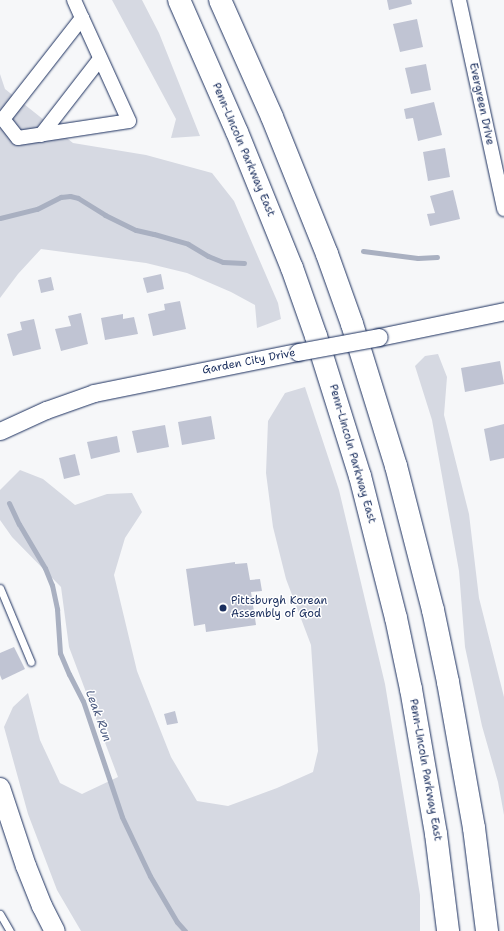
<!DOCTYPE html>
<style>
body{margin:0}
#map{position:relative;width:504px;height:931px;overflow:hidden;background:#f6f7f9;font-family:"Shantell Sans",sans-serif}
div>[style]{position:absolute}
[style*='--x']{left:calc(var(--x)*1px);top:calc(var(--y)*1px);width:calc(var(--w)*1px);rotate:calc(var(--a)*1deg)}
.green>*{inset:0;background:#d6d9e2}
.stream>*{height:5px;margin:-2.5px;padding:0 2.5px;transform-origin:2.5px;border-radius:2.5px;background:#a9b0c1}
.building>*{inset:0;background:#c0c4d3}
.roads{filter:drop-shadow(0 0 1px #1b2f5e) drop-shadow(0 0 1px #1b2f5e)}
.service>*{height:7px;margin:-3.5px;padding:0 3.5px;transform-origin:3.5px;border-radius:3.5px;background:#fff}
.minor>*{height:14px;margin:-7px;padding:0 7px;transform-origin:7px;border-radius:7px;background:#fff}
.tertiary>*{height:17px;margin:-8.5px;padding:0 8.5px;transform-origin:8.5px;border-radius:8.5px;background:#fff}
.secondary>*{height:20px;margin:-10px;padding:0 10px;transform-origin:10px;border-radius:10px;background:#fff}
.motorway>*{height:22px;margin:-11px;padding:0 11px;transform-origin:11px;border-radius:11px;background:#fff}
.bridges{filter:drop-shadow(0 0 1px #1b2f5e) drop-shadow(0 0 1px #1b2f5e)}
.tertiary-bridge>*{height:17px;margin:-8.5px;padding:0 8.5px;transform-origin:8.5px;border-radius:8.5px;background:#fff}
.dots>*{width:11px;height:11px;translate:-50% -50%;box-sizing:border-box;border:2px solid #fff;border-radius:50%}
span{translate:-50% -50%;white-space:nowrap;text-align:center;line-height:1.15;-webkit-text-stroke:3px #fff;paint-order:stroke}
.street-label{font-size:11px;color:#1b2f5e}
.poi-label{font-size:11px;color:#1b2f5e}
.left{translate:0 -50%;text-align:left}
.water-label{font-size:12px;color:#4d5c81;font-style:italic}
</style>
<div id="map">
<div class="green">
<div style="clip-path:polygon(112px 0,142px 0,159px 33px,200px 136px,171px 138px,176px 119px)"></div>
<div style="clip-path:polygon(0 74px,5px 89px,73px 143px,146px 155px,212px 173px,234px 201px,278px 303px,281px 319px,257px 328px,255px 305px,231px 292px,187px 273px,146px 263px,41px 249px,18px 274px,0 298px)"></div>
<div style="clip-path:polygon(438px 354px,447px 377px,444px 415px,469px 514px,479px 598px,504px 697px,504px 815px,498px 782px,482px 726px,465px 647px,459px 571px,432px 420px,415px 366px,425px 356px)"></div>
<div style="clip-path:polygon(305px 387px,339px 490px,385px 684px,420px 895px,420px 931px,81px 931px,57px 890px,28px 814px,4px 727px,13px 707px,28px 693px,40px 740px,60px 783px,82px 794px,118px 777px,69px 647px,61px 587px,12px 537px,0 520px,0 490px,20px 470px,43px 479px,75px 505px,107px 494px,132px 493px,142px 512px,125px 538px,114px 575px,137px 671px,171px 757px,197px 801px,228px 806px,277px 788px,313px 772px,318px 751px,311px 645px,286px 579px,273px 527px,266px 473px,268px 421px,285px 393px)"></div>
</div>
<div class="stream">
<div style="--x:0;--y:218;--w:38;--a:-14"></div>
<div style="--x:37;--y:209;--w:27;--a:-27"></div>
<div style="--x:61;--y:197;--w:9;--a:-6"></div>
<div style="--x:70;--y:196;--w:8;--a:14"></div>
<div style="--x:78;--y:198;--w:32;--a:32"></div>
<div style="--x:105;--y:215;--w:34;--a:26"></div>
<div style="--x:136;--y:230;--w:18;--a:13"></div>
<div style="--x:154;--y:234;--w:35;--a:16"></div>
<div style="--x:188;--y:244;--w:23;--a:31"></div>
<div style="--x:208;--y:256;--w:16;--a:22"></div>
<div style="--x:223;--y:262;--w:21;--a:3"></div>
<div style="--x:363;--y:251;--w:55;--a:7.3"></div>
<div style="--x:418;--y:258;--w:19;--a:-3"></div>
<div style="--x:9;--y:503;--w:23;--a:65"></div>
<div style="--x:19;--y:524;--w:51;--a:59.4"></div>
<div style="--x:45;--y:568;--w:18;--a:68"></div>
<div style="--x:52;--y:585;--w:25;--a:78"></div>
<div style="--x:57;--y:609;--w:44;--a:86.1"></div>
<div style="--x:60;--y:653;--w:23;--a:67"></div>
<div style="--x:69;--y:674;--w:30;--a:63"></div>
<div style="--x:83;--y:701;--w:122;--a:71.4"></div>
<div style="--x:122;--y:817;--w:65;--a:64.6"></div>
<div style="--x:150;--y:876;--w:53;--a:59.6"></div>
<div style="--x:177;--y:922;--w:12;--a:48"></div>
</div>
<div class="building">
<div style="clip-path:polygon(387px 0,411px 0,412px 4px,389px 10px)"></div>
<div style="clip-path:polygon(417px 19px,423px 47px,400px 52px,393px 24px)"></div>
<div style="clip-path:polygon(426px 64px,431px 90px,411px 94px,405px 68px)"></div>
<div style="clip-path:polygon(434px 102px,442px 135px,418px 141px,413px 118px,406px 119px,404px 109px)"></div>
<div style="clip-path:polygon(445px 148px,450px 177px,428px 181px,423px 152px)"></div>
<div style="clip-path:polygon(453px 190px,460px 219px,430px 226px,427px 214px,435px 213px,430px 196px)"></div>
<div style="clip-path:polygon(161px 274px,164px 289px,147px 293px,143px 278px)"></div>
<div style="clip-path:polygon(51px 277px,54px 290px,41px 293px,38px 280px)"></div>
<div style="clip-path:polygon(180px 301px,186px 329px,153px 336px,148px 314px,165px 310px,164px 304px)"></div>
<div style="clip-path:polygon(81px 313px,88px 344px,61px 351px,55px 329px,71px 326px,68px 316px)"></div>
<div style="clip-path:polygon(123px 314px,123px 319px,134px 317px,138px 334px,105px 340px,101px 318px)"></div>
<div style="clip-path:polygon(34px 319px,41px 349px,13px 356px,7px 334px,22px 330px,20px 322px)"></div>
<div style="clip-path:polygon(500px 361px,504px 384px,465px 392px,461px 368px)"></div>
<div style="clip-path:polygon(211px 416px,215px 439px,182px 445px,178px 422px)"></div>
<div style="clip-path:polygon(504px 424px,504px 458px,490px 461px,484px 429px)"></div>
<div style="clip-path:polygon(165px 425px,169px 447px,137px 453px,132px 431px)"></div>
<div style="clip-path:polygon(117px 436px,120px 452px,91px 459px,87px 442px)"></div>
<div style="clip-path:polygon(75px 454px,80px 475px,64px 479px,59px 458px)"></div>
<div style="clip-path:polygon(235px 562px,235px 564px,247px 563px,250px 580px,260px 579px,262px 591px,251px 592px,256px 625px,206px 632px,205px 624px,194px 626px,186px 569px)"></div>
<div style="clip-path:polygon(14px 647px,25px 669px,2px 680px,0 675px,0 653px)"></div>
<div style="clip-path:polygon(175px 711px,178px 723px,167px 725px,164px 714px)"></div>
</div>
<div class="roads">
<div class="service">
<div style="--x:0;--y:588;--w:80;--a:67.3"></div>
<div style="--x:0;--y:914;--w:20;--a:60"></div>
</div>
<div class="minor">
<div style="--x:74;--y:0;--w:20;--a:66"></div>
<div style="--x:82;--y:18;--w:128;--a:128"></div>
<div style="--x:3;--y:119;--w:24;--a:52"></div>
<div style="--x:18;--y:138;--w:112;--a:-8.7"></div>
<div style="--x:129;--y:121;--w:113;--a:-114.5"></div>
<div style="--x:459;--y:0;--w:214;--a:77.8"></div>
<div style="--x:41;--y:135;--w:96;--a:-52.2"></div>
</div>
<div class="tertiary">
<div style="--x:379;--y:337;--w:128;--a:-11.7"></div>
<div style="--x:0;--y:431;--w:51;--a:-24.5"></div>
<div style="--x:46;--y:410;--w:51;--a:-19.5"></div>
<div style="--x:94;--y:393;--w:208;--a:-11.4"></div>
</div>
<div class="secondary">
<div style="--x:0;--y:788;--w:82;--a:71.6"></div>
<div style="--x:26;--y:866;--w:43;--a:68.2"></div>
<div style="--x:42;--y:906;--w:28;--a:63"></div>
</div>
<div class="motorway">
<div style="--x:179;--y:0;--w:144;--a:66.3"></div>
<div style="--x:237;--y:132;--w:147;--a:68"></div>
<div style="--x:292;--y:268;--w:72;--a:70.6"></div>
<div style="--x:316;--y:336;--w:147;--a:72.6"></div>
<div style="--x:360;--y:476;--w:146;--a:75.8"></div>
<div style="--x:396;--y:618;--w:73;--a:78.1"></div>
<div style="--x:411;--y:689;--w:147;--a:80.2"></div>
<div style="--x:436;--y:834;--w:98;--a:82.9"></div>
<div style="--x:220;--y:0;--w:128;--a:66"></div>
<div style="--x:272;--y:117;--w:148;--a:68.1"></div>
<div style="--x:327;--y:254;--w:74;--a:70.3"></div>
<div style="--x:352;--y:324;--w:149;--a:72.8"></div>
<div style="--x:396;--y:466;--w:149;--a:75.6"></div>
<div style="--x:433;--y:610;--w:74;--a:78.2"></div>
<div style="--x:448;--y:682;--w:148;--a:79.9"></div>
<div style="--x:474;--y:828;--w:104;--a:82.8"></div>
</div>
</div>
<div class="bridges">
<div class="tertiary-bridge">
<div style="--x:298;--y:352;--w:82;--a:-10.5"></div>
</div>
</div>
<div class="dots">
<div style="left:223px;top:608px;background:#1b2f5e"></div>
</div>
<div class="street-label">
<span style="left:481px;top:104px;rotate:78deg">Evergreen Drive</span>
<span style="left:243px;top:150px;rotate:67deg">Penn-Lincoln Parkway East</span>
<span style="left:249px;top:362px;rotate:-11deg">Garden City Drive</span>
<span style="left:352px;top:454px;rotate:74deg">Penn-Lincoln Parkway East</span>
<span style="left:425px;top:770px;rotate:80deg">Penn-Lincoln Parkway East</span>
</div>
<div class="poi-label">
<span class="left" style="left:231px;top:608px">Pittsburgh Korean<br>Assembly of God</span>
</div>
<div class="water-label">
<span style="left:98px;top:716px;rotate:70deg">Leak Run</span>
</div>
</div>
